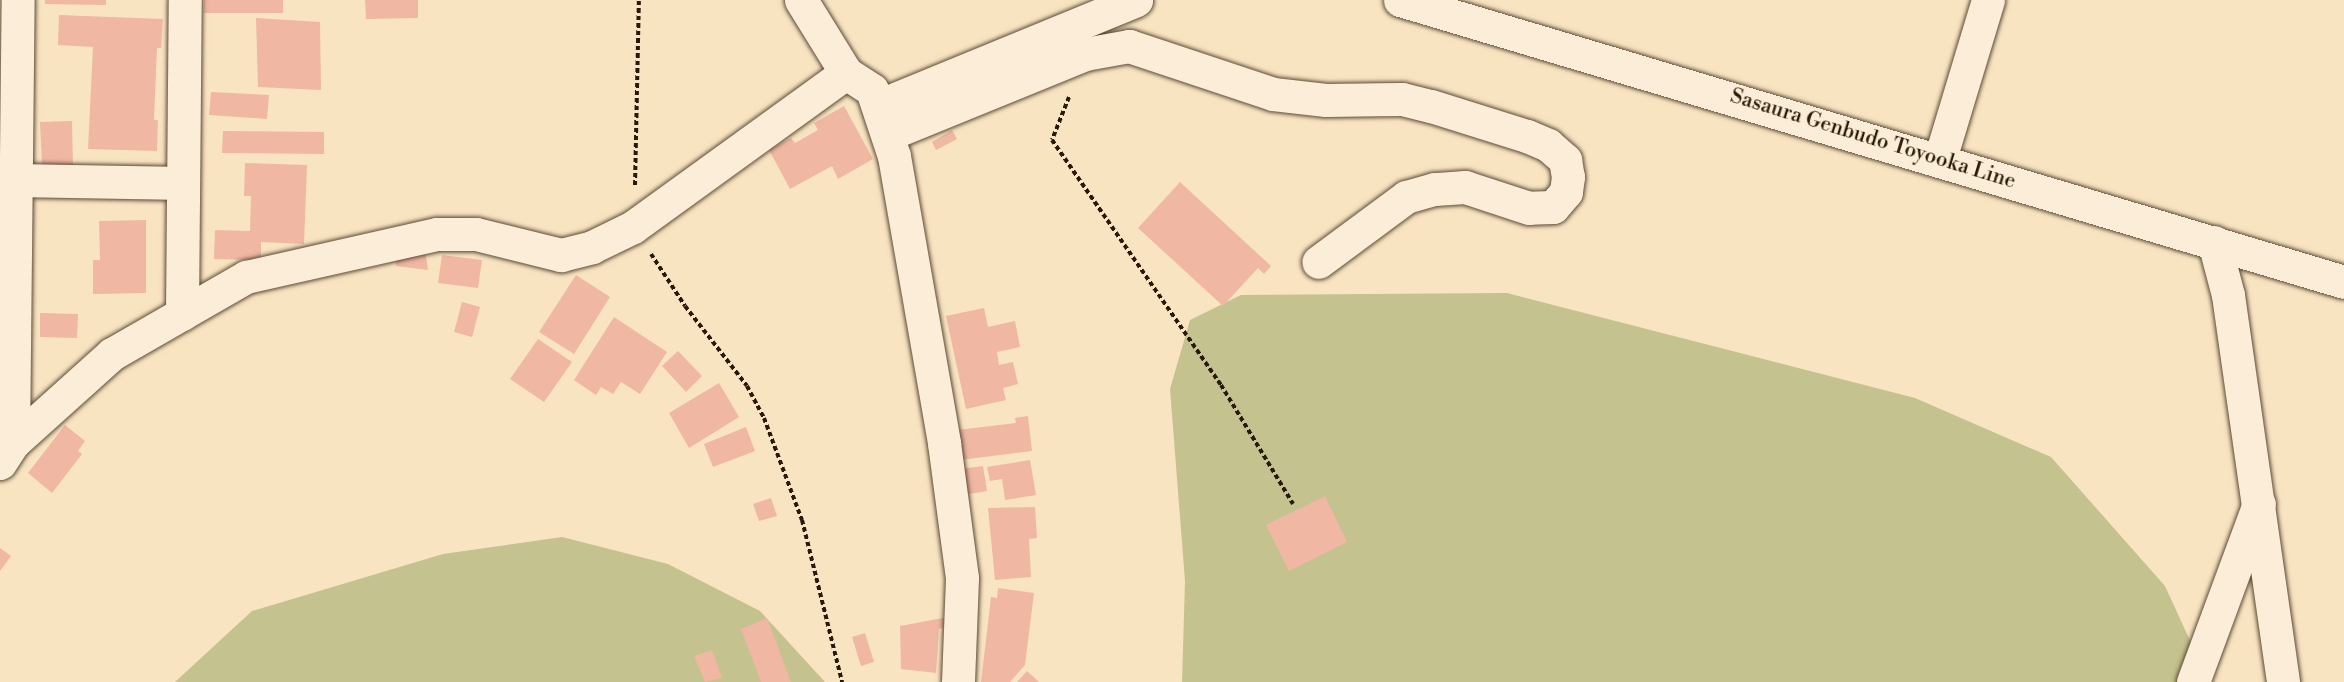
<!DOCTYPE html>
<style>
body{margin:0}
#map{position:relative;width:2344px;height:682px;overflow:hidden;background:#f9e4c1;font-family:"Libre Bodoni",serif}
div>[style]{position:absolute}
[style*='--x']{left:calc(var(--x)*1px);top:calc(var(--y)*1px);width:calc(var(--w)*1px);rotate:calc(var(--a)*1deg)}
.green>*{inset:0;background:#c4c28e}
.building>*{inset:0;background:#f0b7a3}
.path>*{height:4px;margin-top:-2px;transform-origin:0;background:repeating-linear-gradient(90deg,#281807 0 4.5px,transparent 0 7.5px)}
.roads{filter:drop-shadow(0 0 2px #5c4b36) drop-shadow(0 0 2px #5c4b36)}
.street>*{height:33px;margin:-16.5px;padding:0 16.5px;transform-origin:16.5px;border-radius:16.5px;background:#fbedd7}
.secondary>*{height:33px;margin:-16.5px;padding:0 16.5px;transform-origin:16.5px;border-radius:16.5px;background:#fbedd7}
span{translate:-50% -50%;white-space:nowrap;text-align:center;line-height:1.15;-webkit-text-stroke:5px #fbedd7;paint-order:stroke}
.street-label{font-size:21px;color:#281807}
</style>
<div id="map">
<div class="green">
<div style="clip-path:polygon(1507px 293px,1915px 398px,2051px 457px,2165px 586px,2209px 682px,1182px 682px,1185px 581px,1170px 389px,1190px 320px,1241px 295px)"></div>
<div style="clip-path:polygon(562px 537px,668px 564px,760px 611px,825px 682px,175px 682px,252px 611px,443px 554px)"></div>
</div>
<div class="building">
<div style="clip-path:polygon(45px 0,106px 0,106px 5px,45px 4px)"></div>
<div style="clip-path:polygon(204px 0,283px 0,283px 13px,204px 13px)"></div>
<div style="clip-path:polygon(365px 0,418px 0,418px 18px,366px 19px)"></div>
<div style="clip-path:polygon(59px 15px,163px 19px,161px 48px,157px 48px,154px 120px,158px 120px,157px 151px,88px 149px,93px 47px,58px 45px)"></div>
<div style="clip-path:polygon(256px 18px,320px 22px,321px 90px,258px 87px)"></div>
<div style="clip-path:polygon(211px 92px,269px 95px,267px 119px,209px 115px)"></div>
<div style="clip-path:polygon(844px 106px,873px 159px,838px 179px,832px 166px,790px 189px,769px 150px,791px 138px,795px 143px,818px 130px,814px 123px)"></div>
<div style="clip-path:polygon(72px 121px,73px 165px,42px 165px,40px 122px)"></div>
<div style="clip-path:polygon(952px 130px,957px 139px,936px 150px,932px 142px)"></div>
<div style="clip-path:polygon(223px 131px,324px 132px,324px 154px,222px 153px)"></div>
<div style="clip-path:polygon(245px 163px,307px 165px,304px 244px,261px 242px,261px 260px,214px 259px,215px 230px,250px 231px,251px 196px,244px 196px)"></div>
<div style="clip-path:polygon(1180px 182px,1271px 266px,1264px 274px,1258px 268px,1223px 306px,1138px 228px)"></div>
<div style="clip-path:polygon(146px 220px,146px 293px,93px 294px,93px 260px,100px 260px,99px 221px)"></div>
<div style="clip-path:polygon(425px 249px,428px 270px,396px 266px,395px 252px)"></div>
<div style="clip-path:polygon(442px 255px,482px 260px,478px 288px,438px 283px)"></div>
<div style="clip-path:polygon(576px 275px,610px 297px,574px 354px,539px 332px)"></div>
<div style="clip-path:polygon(462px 302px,480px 307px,472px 337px,454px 332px)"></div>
<div style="clip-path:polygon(984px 308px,988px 327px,1015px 321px,1020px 347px,997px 352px,999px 365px,1013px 362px,1018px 384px,1003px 388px,1006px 400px,966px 409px,946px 316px)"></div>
<div style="clip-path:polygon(40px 313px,78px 314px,77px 338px,40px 337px)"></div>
<div style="clip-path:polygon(614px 317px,667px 352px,640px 394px,621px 382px,613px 394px,601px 387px,596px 395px,574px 380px)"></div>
<div style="clip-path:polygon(538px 339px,572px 362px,544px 402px,510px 379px)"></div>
<div style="clip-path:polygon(678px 351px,702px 376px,686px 392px,662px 366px)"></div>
<div style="clip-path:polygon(719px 383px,739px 417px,689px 448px,669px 413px)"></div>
<div style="clip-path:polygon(1028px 416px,1032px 451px,960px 460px,957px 430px,1016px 423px,1015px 418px)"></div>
<div style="clip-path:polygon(65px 425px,85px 441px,78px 451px,82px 454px,52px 493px,28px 473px)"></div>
<div style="clip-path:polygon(746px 427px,755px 451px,713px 467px,704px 444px)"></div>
<div style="clip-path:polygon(1030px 460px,1036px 495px,1005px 500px,1002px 479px,990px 481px,987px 467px)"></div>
<div style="clip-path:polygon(983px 466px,987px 491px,964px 495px,960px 469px)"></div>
<div style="clip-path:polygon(1325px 496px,1347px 542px,1289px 571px,1266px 525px)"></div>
<div style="clip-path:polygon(771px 498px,777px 516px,759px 521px,753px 504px)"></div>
<div style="clip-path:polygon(1035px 507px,1037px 538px,1029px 539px,1031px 577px,995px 580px,988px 508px)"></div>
<div style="clip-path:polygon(0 548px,11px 556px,0 571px)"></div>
<div style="clip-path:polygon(998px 588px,1034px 593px,1025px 665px,1010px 682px,981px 682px,991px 597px,997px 598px)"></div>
<div style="clip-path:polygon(948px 617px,948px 626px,939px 629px,936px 673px,901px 669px,900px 626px)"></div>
<div style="clip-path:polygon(767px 618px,791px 682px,761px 682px,741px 629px)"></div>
<div style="clip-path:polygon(865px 633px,874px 662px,861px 666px,852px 637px)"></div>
<div style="clip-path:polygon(712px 650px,722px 678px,705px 682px,694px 656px)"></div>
<div style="clip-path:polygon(1027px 671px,1039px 682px,1017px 682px)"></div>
</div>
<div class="path">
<div style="--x:1069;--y:97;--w:46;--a:111.6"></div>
<div style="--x:1052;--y:140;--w:298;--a:55.4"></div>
<div style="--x:1221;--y:385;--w:139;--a:58.8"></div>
<div style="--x:635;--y:185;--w:185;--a:-88.8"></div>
<div style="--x:651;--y:254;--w:62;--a:56.8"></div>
<div style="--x:685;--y:306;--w:101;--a:52.2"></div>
<div style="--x:747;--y:386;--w:36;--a:62"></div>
<div style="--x:764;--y:418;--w:109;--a:69.6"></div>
<div style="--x:802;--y:520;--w:167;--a:76.1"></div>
</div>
<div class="roads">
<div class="street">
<div style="--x:801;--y:0;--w:86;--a:58.3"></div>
<div style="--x:846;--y:73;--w:31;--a:33"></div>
<div style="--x:872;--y:90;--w:70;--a:71.6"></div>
<div style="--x:894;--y:156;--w:291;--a:80.1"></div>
<div style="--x:944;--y:443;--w:136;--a:82.4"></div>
<div style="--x:962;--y:578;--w:104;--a:92.2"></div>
<div style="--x:878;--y:106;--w:279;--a:-22.3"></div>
<div style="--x:889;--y:134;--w:212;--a:-22.2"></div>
<div style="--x:1085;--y:54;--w:45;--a:-10.3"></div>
<div style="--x:1129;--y:46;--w:152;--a:18.4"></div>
<div style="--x:1273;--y:94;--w:53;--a:6.5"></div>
<div style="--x:1326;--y:100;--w:76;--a:-0.8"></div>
<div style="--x:1402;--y:99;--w:30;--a:14"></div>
<div style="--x:1431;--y:106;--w:101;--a:17.4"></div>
<div style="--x:1527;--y:136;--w:23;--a:23"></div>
<div style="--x:1548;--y:145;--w:23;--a:41"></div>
<div style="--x:1565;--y:160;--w:17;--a:80"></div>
<div style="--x:1568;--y:177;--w:15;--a:98"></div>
<div style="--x:1566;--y:192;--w:20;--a:131"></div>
<div style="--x:1553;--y:207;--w:24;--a:178"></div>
<div style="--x:1529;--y:208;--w:67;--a:-161.8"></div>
<div style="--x:1465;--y:187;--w:31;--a:176"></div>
<div style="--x:1434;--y:189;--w:29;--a:164"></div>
<div style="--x:1406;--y:197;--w:109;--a:143.5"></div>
<div style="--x:1940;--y:159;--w:166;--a:-73.2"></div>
<div style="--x:16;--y:180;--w:167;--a:1"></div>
<div style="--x:2214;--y:242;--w:55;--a:75.2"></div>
<div style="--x:2228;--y:295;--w:391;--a:81.9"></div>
<div style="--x:182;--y:314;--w:314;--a:-89.5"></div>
<div style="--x:13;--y:443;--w:443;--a:-89.4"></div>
<div style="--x:0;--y:463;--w:24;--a:-57"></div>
<div style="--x:13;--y:443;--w:133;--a:-42"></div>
<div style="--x:112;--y:354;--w:155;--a:-29.9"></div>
<div style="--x:246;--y:277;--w:196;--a:-12.7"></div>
<div style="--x:437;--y:234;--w:39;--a:0"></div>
<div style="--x:476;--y:234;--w:88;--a:13.9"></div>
<div style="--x:561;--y:255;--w:32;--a:-14"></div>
<div style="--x:592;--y:247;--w:46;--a:-26"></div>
<div style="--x:633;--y:227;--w:263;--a:-35.9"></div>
<div style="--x:2193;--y:682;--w:190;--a:-69.7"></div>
</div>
<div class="secondary">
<div style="--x:1400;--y:0;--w:985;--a:16.63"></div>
</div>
</div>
<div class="street-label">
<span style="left:1873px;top:139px;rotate:17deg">Sasaura Genbudo Toyooka Line</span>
</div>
</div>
